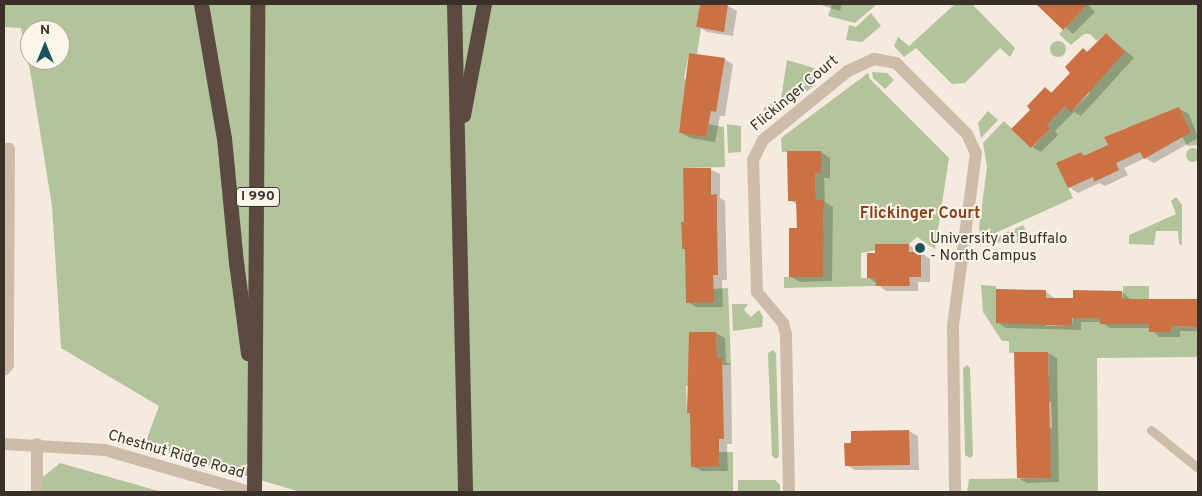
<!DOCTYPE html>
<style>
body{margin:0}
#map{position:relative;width:1202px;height:496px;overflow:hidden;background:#f4ebde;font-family:Overpass,sans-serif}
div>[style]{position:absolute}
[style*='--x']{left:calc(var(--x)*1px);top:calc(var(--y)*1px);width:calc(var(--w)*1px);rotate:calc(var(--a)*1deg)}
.green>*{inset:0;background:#b3c49c}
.round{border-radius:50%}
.shadow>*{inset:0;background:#0003}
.building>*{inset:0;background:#cc7144}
.service>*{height:9px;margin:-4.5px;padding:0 4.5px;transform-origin:4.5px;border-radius:4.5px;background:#cdbca8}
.minor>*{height:12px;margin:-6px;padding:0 6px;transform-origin:6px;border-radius:6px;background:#cdbca8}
.tertiary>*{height:12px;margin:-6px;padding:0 6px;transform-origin:6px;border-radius:6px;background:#cdbca8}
.motorway>*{height:15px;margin:-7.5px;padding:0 7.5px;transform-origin:7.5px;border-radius:7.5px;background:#5b4a40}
.dots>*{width:14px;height:14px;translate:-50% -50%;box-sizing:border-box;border:2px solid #fbf5ea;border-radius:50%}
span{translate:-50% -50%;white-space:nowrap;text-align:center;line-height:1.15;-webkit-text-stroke:4px #fbf5ea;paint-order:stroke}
.shield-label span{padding:1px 4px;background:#fbf5ea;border:1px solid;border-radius:4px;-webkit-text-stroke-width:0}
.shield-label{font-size:14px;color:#393029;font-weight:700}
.street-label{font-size:15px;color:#393029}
.poi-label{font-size:15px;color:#393029}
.left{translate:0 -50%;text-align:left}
.neighbourhood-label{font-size:16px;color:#8d421e;font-weight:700}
.frame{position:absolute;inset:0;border:5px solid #393029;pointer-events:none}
.north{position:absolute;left:20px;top:20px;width:50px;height:50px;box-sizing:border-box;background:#fbf5ea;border:1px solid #ada69d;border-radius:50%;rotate:0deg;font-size:14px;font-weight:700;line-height:20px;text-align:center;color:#393029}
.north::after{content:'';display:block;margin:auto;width:18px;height:22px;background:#1c535d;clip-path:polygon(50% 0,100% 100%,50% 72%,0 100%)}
</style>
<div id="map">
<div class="green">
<div style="clip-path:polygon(evenodd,4px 4px,700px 4px,696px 27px,701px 28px,697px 54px,689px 53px,684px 79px,693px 81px,679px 133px,706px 137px,708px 124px,724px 127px,725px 167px,683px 168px,689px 222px,681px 223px,682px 249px,690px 249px,686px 302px,713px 302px,713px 289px,728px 288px,731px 365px,722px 365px,717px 358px,716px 332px,689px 332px,689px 359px,695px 386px,686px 386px,687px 413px,695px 413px,691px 466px,719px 466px,719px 452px,733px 452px,733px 492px,301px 492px,144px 446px,159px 406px,61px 348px,52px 206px,31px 76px,21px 28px,4px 27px,4px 4px,30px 30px,60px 30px,60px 60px,30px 60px,30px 30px)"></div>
<div style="clip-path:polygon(832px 4px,877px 4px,855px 23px,828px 16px)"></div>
<div style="clip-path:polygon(955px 4px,972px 4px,1015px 48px,1010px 57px,1000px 48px,965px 83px,952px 84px,916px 48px,904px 57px,894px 46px,898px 37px,909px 46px)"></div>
<div style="clip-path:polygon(1085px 4px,1198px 4px,1198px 145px,1187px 146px,1182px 136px,1191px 132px,1179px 107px,1132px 134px,1128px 127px,1104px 137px,1108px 145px,1083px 156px,1081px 152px,1057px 163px,1073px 198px,982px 239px,979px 228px,987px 167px,983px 143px,1004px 121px,1032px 148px,1050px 129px,1047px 125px,1065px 106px,1072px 111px,1090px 93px,1084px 87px,1125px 52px,1106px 33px,1097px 41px,1090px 34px,1084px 34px,1071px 45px,1059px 34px,1086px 6px)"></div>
<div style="clip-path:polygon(871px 13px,881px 26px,862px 42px,846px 40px,849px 25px,856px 27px)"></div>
<div class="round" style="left:1050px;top:41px;width:16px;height:16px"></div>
<div style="clip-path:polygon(787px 60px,814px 68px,812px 75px,818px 77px,815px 85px,770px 120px,764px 116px,764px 108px,769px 104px,780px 105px)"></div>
<div style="clip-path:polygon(872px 72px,887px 73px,894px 80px,885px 89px,873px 78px)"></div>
<div style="clip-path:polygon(868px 73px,870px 79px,949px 158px,935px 249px,917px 237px,909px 244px,861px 253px,861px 278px,876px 278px,876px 286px,784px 288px,784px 277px,823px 277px,816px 227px,824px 227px,824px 201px,816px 200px,815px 173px,821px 173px,821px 151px,782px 152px,781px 138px)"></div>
<div style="clip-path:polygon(988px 111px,998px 120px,981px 138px,978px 123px)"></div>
<div style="clip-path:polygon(727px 124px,741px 126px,741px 152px,728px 153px)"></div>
<div class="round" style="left:1186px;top:148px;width:14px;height:14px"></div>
<div style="clip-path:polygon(1176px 197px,1182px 205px,1182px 245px,1179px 244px,1178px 231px,1156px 231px,1154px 245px,1129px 244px,1129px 235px,1176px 214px,1171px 201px)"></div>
<div style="clip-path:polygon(1023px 225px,1029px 237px,1026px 243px,986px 242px)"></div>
<div style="clip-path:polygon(981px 285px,996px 286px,996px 323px,1045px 317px,1046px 326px,1072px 326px,1073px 318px,1100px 318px,1100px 324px,1122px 324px,1123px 286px,1149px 286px,1149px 332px,1171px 332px,1171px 326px,1198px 327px,1198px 357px,1097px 358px,1098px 492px,967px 492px,969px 479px,1050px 478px,1043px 428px,1052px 428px,1051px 402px,1043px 401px,1049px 374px,1048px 352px,1009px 353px,1009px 341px,1002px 341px,983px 312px)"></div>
<div style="clip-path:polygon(732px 304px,748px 304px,744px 310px,751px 317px,759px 310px,763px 317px,762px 327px,733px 331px)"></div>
<div style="clip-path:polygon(773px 350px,776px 353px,779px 456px,776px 459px,772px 456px,768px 353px)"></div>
<div style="clip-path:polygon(967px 365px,970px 368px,973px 455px,970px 458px,965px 455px,963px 368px)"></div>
<div style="clip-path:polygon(60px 463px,162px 492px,37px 492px,37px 482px)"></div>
<div style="clip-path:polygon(738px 480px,775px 480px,780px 485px,780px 492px,738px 492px)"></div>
</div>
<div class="shadow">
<div style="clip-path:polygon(702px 4px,728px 6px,737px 11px,733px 36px,707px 32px,698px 26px)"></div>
<div style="clip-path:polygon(818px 4px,842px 4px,840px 11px)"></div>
<div style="clip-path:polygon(1038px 4px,1088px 4px,1095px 12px,1073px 34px)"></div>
<div style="clip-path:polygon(1106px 34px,1134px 58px,1081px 116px,1074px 112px,1055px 131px,1058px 135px,1041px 152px,1032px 147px,1013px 129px,1032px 110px,1046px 88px,1053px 93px,1072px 73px,1083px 50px,1088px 52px)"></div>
<div style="clip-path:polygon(724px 59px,733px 64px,725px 116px,720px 116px,715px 142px,690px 138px,680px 132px)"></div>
<div style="clip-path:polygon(1179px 109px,1189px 114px,1198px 138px,1154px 163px,1145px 158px,1124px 168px,1128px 175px,1105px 186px,1099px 183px,1078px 193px,1069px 187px,1081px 153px,1086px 156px)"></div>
<div style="clip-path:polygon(821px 152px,830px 158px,830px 178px,824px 178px,825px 202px,833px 207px,832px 281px,800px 282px,791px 277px,798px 229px,798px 205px,789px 200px)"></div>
<div style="clip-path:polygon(710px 169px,720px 174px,720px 198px,725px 201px,727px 280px,722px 280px,723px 307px,696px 307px,687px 302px,686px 250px,683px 248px,685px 223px)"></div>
<div style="clip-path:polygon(909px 245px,930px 259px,930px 282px,918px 282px,918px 291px,886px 291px,868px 277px,877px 254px)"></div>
<div style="clip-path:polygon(1045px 291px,1055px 299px,1074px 300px,1074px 291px,1122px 292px,1131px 300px,1198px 301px,1198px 331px,1180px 331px,1180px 337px,1159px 337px,1150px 328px,1110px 328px,1101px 322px,1081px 322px,1081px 330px,1006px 328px,997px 322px)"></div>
<div style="clip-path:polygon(716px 333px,725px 338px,726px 362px,731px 365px,732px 444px,727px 444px,728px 471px,702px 471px,692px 466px,691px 414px,688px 412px)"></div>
<div style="clip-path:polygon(1048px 353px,1057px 358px,1059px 482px,1027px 483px,1018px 478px)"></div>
<div style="clip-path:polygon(909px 431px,918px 436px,919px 470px,855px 470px,846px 465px,852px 432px)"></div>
</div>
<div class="building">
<div style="clip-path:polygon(700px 4px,728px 4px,724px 32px,696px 27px)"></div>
<div style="clip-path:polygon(1036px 4px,1088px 4px,1063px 30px)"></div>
<div style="clip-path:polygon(1106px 33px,1125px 52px,1071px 112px,1065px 106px,1047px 125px,1050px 129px,1031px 148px,1011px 129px,1030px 110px,1027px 106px,1045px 87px,1051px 93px,1070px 73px,1065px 67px,1083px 48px,1087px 52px)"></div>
<div style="clip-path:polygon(689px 53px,725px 58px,716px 112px,711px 111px,706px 137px,679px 133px)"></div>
<div style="clip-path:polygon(1179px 107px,1191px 132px,1144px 159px,1140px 152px,1116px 163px,1119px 170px,1094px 182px,1093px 177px,1068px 188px,1056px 163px,1081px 152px,1083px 156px,1108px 145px,1104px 137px)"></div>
<div style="clip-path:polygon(787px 151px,821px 151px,821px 173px,815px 173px,816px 200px,824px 200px,823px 277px,789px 277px,789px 228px,797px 228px,796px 201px,788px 201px)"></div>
<div style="clip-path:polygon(683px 168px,711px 168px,711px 195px,717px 194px,717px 221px,718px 275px,713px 275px,714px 302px,686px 303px,685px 249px,682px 249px,681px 222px,684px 222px)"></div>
<div style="clip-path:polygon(875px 244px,909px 244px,909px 252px,921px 252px,921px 277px,909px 277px,910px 286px,876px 286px,876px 278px,867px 278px,867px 253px,875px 253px)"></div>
<div style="clip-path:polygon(996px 289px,1046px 290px,1046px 298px,1073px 298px,1073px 290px,1122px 291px,1122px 299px,1198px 299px,1198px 327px,1171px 326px,1171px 332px,1149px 332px,1149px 324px,1100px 324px,1100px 318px,1072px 318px,1072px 326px,996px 323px)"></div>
<div style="clip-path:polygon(689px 332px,716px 332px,717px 358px,722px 358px,724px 439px,719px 439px,719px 466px,691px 467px,690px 413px,687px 413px)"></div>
<div style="clip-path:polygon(1014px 352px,1048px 352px,1051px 478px,1017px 478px)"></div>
<div style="clip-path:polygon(909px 430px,910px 465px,845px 466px,844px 443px,851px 443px,851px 431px)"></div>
</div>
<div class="service">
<div style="--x:1151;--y:430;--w:60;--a:39"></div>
</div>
<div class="minor">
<div style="--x:4;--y:149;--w:5;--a:0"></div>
<div style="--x:9;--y:149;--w:216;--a:90.3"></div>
<div style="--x:8;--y:365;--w:6;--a:129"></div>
<div style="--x:37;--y:492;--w:48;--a:-90"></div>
<div style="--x:789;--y:492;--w:158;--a:-91.1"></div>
<div style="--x:786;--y:334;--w:11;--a:-105"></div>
<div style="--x:783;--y:323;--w:40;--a:-130"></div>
<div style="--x:757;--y:292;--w:132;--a:-91.7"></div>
<div style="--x:753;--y:160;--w:22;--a:-63"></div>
<div style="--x:763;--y:140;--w:109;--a:-39.1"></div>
<div style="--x:848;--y:71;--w:29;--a:-25"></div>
<div style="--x:874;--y:59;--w:22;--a:10"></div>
<div style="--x:896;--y:63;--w:100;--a:45"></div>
<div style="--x:967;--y:134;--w:21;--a:65"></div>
<div style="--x:976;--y:153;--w:175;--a:97.6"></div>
<div style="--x:953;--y:326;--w:166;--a:89.3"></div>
</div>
<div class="tertiary">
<div style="--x:4;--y:444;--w:101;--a:3.4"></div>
<div style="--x:105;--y:450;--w:151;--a:16.2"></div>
</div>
<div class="motorway">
<div style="--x:201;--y:4;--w:136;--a:80.3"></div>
<div style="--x:224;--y:138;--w:125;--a:84.5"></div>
<div style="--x:236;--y:262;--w:92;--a:82.5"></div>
<div style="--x:454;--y:4;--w:488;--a:88.7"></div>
<div style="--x:463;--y:115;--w:113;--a:-79.3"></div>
<div style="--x:254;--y:492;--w:488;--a:-89.6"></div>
</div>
<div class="dots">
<div style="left:920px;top:248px;background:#1c535d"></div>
</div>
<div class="shield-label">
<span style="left:258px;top:197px">I 990</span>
</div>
<div class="street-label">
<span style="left:795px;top:94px;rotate:-40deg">Flickinger Court</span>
<span style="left:176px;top:455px;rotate:16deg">Chestnut Ridge Road</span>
</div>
<div class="poi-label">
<span class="left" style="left:930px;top:248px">University at Buffalo<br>- North Campus</span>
</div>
<div class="neighbourhood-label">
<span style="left:920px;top:214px">Flickinger Court</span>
</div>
<div class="frame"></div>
<div class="north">N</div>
</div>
